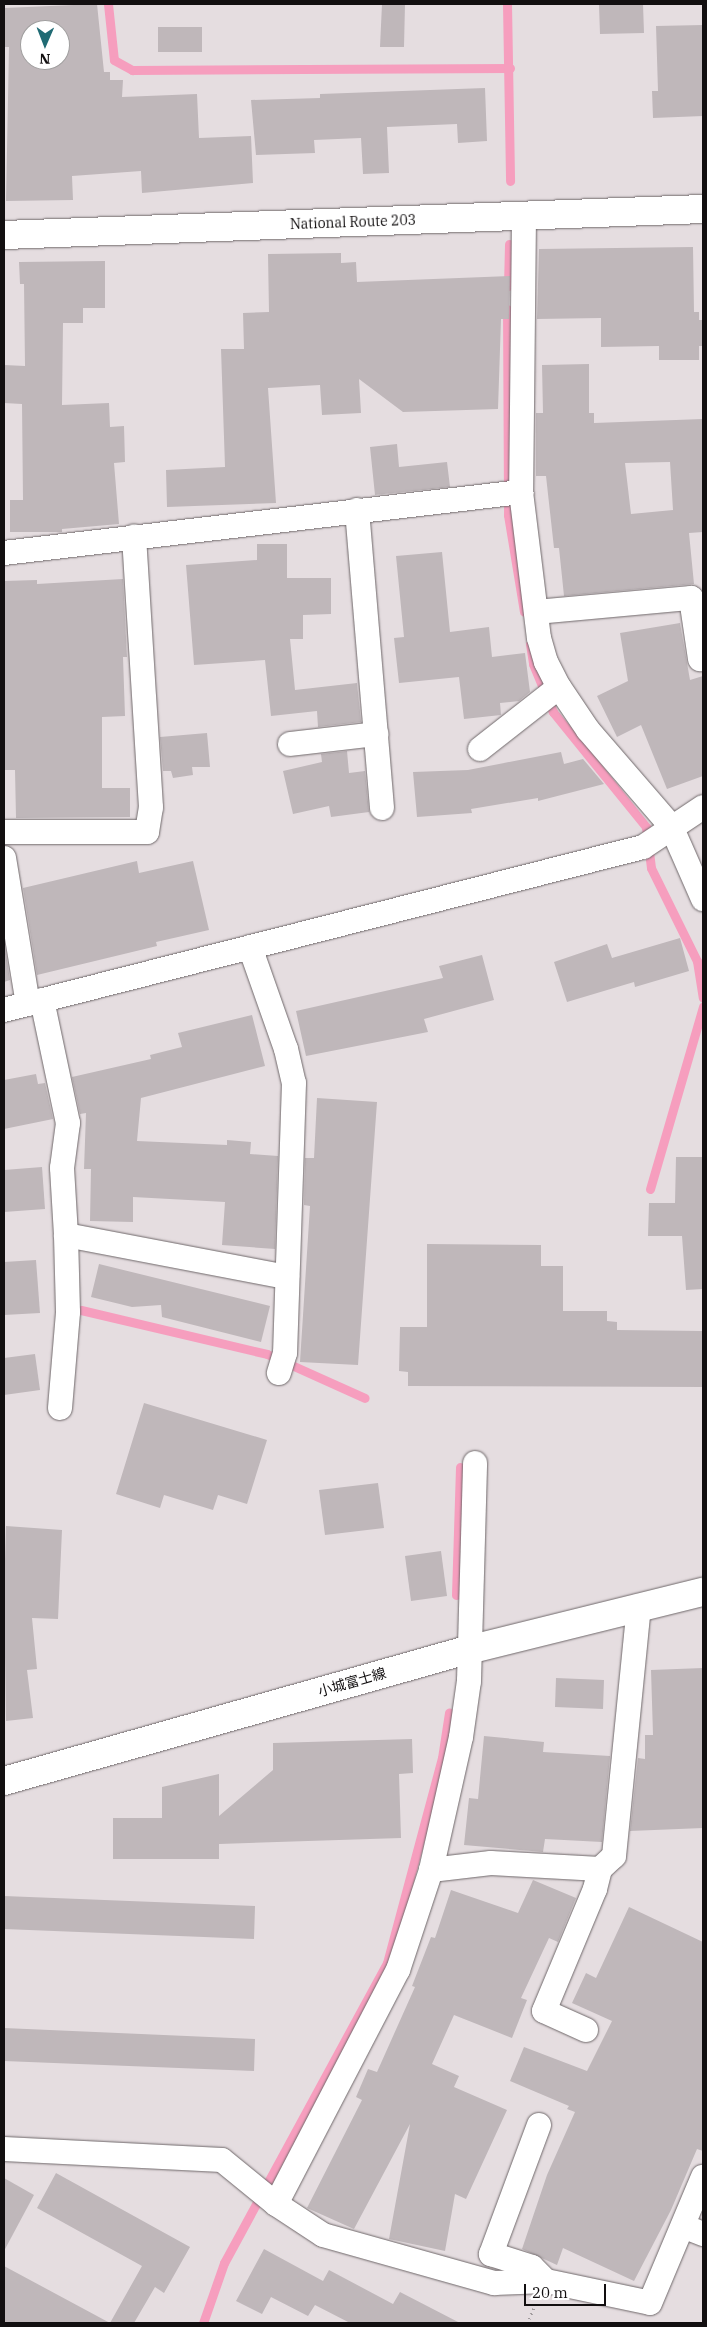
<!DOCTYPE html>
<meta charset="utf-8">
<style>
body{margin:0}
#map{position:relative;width:707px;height:2327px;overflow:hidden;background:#e5dde0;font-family:"IBM Plex Serif","Noto Sans JP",serif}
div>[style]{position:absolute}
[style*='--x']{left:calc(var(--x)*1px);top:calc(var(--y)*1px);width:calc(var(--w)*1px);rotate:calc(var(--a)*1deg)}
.stream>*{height:9px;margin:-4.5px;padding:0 4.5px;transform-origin:4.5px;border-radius:4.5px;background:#f69ebe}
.building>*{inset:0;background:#bfb7ba}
.path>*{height:3px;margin-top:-1.5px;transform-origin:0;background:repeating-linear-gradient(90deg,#a09a9c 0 1px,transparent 0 5px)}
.roads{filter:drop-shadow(0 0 1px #6f686a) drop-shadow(0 0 1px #6f686a)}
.street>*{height:24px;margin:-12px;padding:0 12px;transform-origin:12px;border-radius:12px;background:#fff}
.primary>*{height:28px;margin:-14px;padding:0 14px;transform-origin:14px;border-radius:14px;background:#fff}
.highway>*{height:28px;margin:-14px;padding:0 14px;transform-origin:14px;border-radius:14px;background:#fff}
span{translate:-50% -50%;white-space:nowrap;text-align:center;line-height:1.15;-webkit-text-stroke:4.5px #fff;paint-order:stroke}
.street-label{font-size:14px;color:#120f10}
.frame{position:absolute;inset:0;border:5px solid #120f10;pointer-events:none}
.north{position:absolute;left:20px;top:20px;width:50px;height:50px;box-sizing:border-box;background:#fff;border:1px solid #a09f9f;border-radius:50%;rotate:181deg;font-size:14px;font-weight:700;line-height:20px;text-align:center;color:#120f10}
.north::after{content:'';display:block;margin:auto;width:18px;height:22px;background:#206b74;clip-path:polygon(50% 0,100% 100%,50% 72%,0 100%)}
.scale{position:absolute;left:524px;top:2284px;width:82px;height:22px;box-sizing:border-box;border:2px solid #120f10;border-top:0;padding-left:6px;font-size:15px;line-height:18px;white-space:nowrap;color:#120f10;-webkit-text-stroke:4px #fff;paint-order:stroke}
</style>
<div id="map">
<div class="stream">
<div style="--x:108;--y:4;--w:56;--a:83.9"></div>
<div style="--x:114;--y:60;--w:21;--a:29"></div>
<div style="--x:132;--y:70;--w:378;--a:-0.3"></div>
<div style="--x:507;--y:4;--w:177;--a:89"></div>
<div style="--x:508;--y:286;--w:42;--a:-88.6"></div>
<div style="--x:507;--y:309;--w:206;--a:89.7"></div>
<div style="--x:508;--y:515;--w:98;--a:80.6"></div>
<div style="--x:530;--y:644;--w:20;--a:81"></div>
<div style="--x:533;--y:664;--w:52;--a:67.4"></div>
<div style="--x:553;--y:712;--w:148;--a:51"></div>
<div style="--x:646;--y:827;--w:41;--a:83"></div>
<div style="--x:651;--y:868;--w:104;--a:63.7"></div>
<div style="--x:697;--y:961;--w:37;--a:81"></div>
<div style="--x:650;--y:1189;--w:190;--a:-73.8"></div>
<div style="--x:81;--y:1310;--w:191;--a:13.3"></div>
<div style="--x:267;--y:1354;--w:107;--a:24.2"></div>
<div style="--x:456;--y:1595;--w:128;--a:-88.2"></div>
<div style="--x:203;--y:2323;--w:64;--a:-70.7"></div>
<div style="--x:224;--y:2263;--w:341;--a:-61.5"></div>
<div style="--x:387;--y:1963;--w:212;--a:-75"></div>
<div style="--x:442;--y:1758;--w:46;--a:-81.2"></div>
</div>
<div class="building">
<div style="clip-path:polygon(evenodd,97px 4px,104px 72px,110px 72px,110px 80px,123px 80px,122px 97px,197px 94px,199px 138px,251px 136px,253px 183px,142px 193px,141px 171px,72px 176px,73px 200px,6px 201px,9px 47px,4px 47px,4px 8px,97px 4px,30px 30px,60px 30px,60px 60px,30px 60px,30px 30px)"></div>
<div style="clip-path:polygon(382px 4px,405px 4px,404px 47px,380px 47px)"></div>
<div style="clip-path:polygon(643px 4px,644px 33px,600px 34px,599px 5px)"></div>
<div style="clip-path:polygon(703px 25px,703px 116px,653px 118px,652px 91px,658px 91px,656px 26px)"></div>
<div style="clip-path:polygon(158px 27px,202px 27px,202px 52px,158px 52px)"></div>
<div style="clip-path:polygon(485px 88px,487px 141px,458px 143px,457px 124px,387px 127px,389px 173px,363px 174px,361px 138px,314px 140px,315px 153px,256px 155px,251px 100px,320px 98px,320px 94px)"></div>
<div style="clip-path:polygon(693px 247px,694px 312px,699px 312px,699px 320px,703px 320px,703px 346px,699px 346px,699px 360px,659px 360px,659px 346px,601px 347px,601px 318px,537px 319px,539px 249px)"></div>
<div style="clip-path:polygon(341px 253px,341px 263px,356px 262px,357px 282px,510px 276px,509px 319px,501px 319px,498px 409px,403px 412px,359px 379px,361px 413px,322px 415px,320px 385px,268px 388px,276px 503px,167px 507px,166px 470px,225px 467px,221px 349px,244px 349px,243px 313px,269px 312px,268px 254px)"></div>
<div style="clip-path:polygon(105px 261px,105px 308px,83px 308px,83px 323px,63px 323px,62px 405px,109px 403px,110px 427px,124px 426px,125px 462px,114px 463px,119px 524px,62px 529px,62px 532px,10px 532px,10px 500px,23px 500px,22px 404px,4px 403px,4px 365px,25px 366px,24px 284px,20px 284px,19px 262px)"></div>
<div style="clip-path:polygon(evenodd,589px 364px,589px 413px,594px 413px,594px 423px,703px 419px,703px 532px,689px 533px,694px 584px,564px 596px,559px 548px,554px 548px,546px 476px,536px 476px,536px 413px,543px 413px,542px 365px,589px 364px,670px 462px,673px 510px,631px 514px,625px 463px,670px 462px)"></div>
<div style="clip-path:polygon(397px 444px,399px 467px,447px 462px,450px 487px,375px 495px,370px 447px)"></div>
<div style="clip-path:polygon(257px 544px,287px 544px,287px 578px,331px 578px,331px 614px,303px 615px,303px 639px,290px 639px,295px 690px,357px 683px,361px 722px,318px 727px,317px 711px,271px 716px,265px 660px,194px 665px,186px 565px,257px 560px)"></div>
<div style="clip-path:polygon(442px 552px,450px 632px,489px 627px,492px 657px,525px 653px,530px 692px,519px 701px,500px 703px,501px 715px,464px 719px,459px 677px,399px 683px,394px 638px,404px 637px,396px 556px)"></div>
<div style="clip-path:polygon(123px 579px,127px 657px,123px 657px,125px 716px,102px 717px,102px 788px,130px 788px,130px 817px,16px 818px,15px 770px,4px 770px,4px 581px,37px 580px,37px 584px)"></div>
<div style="clip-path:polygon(680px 623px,690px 680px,703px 676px,703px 776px,667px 789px,641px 725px,617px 737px,597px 696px,628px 681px,620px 633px)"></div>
<div style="clip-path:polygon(207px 733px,210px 767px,192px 767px,193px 775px,173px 778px,171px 771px,163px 771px,160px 737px)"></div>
<div style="clip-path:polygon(347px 751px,349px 773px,365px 771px,369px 812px,331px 817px,329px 806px,293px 814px,283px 771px,322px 762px,321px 754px)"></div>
<div style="clip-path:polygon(561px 752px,564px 764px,583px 759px,604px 784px,538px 801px,538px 798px,471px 809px,472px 813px,417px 817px,413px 772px,468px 770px)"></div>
<div style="clip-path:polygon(137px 861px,139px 873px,193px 861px,209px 930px,156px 942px,157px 946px,37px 975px,23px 888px)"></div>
<div style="clip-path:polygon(680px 938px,689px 971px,635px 987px,634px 982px,567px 1002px,554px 962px,607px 944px,612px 958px)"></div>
<div style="clip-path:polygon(4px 941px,10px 980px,4px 982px)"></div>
<div style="clip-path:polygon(482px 955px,494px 1000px,424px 1019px,428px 1032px,306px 1056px,296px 1011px,443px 978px,439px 966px)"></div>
<div style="clip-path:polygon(252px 1015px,265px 1066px,141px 1098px,137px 1141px,227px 1145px,227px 1140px,251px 1142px,250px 1154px,278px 1156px,275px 1249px,222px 1245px,225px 1202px,133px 1197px,133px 1222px,90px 1221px,91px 1169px,84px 1169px,86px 1113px,80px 1114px,72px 1077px,151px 1059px,150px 1055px,182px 1047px,178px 1033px)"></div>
<div style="clip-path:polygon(36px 1074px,38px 1084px,45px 1083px,53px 1119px,4px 1129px,4px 1080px)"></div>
<div style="clip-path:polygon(317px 1098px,377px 1102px,358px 1365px,300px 1362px,310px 1206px,304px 1205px,305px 1158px,314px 1158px)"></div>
<div style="clip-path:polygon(676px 1157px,703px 1157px,703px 1289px,686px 1290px,682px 1236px,648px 1236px,649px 1203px,675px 1203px)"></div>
<div style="clip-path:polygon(42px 1167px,45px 1209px,4px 1212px,4px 1170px)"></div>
<div style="clip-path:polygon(427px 1244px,541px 1245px,541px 1266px,563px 1266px,563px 1311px,607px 1311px,607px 1321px,617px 1322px,617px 1330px,703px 1331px,703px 1387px,408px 1386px,408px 1372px,399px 1371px,400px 1327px,427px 1327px)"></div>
<div style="clip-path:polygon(36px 1260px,40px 1313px,4px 1315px,4px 1262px)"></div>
<div style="clip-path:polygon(99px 1264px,270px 1306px,261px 1342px,162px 1317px,161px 1305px,132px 1307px,91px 1297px)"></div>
<div style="clip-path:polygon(35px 1354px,40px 1390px,4px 1395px,4px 1358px)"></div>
<div style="clip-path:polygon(144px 1403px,267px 1440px,247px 1504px,218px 1495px,213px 1510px,164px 1495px,160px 1508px,116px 1494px)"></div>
<div style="clip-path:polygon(378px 1483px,384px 1528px,325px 1535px,319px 1490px)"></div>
<div style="clip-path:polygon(6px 1526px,62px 1530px,58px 1619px,32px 1618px,37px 1669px,27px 1670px,33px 1718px,6px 1721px,4px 1592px)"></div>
<div style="clip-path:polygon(441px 1551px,447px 1596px,411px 1601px,405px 1556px)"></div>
<div style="clip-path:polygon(703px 1668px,703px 1828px,630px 1831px,638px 1758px,645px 1759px,645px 1735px,653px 1735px,651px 1670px)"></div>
<div style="clip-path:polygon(556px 1678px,604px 1680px,603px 1709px,555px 1707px)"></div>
<div style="clip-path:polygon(484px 1736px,544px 1742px,543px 1752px,610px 1756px,602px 1842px,545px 1839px,543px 1852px,464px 1845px,469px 1798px,478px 1799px)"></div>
<div style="clip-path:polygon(412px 1739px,413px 1773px,399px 1774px,401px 1838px,219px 1844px,219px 1859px,113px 1859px,113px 1818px,162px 1818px,162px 1787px,219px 1774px,219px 1816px,273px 1770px,273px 1743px)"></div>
<div style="clip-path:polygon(533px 1880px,576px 1898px,558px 1942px,549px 1938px,521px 1998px,527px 2000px,512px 2038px,454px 2015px,432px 2064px,459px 2076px,454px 2087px,507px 2110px,466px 2199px,455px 2194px,445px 2251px,389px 2239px,410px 2124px,354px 2229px,307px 2208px,362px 2100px,356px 2097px,368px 2069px,377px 2072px,415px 1987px,412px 1986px,431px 1937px,435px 1938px,451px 1890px,518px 1913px)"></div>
<div style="clip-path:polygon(4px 1896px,255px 1906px,254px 1939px,4px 1929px)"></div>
<div style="clip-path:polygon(629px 1907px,703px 1942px,703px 2151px,697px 2149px,671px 2210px,634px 2281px,563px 2248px,557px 2265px,522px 2249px,547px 2175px,575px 2112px,567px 2109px,569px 2106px,510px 2081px,524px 2047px,587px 2071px,612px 2021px,572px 2003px,586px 1973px,596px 1978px)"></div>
<div style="clip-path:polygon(4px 2028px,255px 2039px,254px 2071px,4px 2061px)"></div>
<div style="clip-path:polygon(56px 2173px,190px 2247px,164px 2293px,155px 2287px,134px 2323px,4px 2323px,4px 2266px,110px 2323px,142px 2266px,37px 2208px)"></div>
<div style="clip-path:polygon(4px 2178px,34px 2195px,4px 2251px)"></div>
<div style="clip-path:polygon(264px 2249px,323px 2281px,329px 2270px,393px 2304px,400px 2292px,460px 2323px,350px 2323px,315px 2305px,308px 2316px,271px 2297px,262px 2314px,236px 2301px)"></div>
</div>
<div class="path">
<div style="--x:527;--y:2323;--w:17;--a:-65"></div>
</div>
<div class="roads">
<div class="street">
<div style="--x:524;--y:216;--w:276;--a:90.6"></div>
<div style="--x:521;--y:492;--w:147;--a:83"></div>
<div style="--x:539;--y:638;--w:25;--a:74"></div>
<div style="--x:546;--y:662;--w:28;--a:63"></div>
<div style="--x:559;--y:687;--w:52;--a:56"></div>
<div style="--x:588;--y:730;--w:127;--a:49.2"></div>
<div style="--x:671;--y:826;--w:80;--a:66.3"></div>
<div style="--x:357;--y:510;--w:299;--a:85.2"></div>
<div style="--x:4;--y:553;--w:521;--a:-6.73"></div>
<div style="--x:536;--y:612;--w:156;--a:-5.2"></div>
<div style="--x:691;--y:598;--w:62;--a:81.6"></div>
<div style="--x:290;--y:744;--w:87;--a:-6.6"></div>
<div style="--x:480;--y:749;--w:100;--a:-38.1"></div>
<div style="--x:4;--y:832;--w:143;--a:0"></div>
<div style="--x:147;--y:832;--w:25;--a:-81"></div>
<div style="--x:151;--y:807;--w:271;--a:-93.6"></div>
<div style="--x:4;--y:858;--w:148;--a:80.7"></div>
<div style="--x:250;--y:947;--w:108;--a:70.6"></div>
<div style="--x:286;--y:1049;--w:35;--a:77"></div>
<div style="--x:294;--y:1083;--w:270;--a:91.9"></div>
<div style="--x:285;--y:1353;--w:21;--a:107"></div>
<div style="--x:42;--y:1000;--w:126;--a:78.1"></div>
<div style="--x:68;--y:1123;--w:45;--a:97.6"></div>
<div style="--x:62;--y:1168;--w:67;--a:86.6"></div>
<div style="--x:66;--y:1235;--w:225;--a:10.8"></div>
<div style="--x:4;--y:1010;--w:659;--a:-14.31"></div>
<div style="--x:643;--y:847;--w:72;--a:-33.7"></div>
<div style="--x:60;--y:1408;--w:96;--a:-85.2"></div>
<div style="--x:68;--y:1312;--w:77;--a:-91.5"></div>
<div style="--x:431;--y:1870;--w:60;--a:-6.7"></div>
<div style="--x:491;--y:1863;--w:109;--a:3.2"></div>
<div style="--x:586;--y:2030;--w:46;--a:-155.7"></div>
<div style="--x:544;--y:2011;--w:132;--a:-67.3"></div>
<div style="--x:595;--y:1889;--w:21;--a:-76"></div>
<div style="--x:600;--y:1869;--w:19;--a:-43"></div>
<div style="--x:614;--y:1856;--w:251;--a:-84.3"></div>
<div style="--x:539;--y:2125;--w:138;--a:110.4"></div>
<div style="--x:491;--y:2254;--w:43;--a:17.6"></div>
<div style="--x:532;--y:2267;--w:20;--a:45"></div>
<div style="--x:4;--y:2149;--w:218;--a:2.9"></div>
<div style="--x:222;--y:2160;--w:70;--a:39.2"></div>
<div style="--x:276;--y:2204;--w:56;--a:33.4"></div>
<div style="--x:323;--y:2235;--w:178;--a:15.7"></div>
<div style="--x:494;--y:2283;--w:52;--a:-2.2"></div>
<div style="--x:546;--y:2281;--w:106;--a:11.9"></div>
<div style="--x:650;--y:2303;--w:137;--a:-67.2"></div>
<div style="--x:276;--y:2204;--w:264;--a:-62.5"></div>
<div style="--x:398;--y:1970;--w:105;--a:-71.7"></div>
<div style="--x:431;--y:1870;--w:136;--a:-77.3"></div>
<div style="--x:461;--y:1737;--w:57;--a:-81.9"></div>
<div style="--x:469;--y:1681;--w:218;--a:-88.4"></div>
<div style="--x:683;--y:2226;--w:22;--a:22"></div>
</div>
<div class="primary">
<div style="--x:4;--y:1781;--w:486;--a:-15.8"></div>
<div style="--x:472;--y:1649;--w:238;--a:-13.9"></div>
</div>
<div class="highway">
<div style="--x:4;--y:235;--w:699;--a:-2.13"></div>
</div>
</div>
<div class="street-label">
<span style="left:353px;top:222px;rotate:-2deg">National Route 203</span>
<span style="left:352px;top:1682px;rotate:-16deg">小城富士線</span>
</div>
<div class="frame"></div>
<div class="north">N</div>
<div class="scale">20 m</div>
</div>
